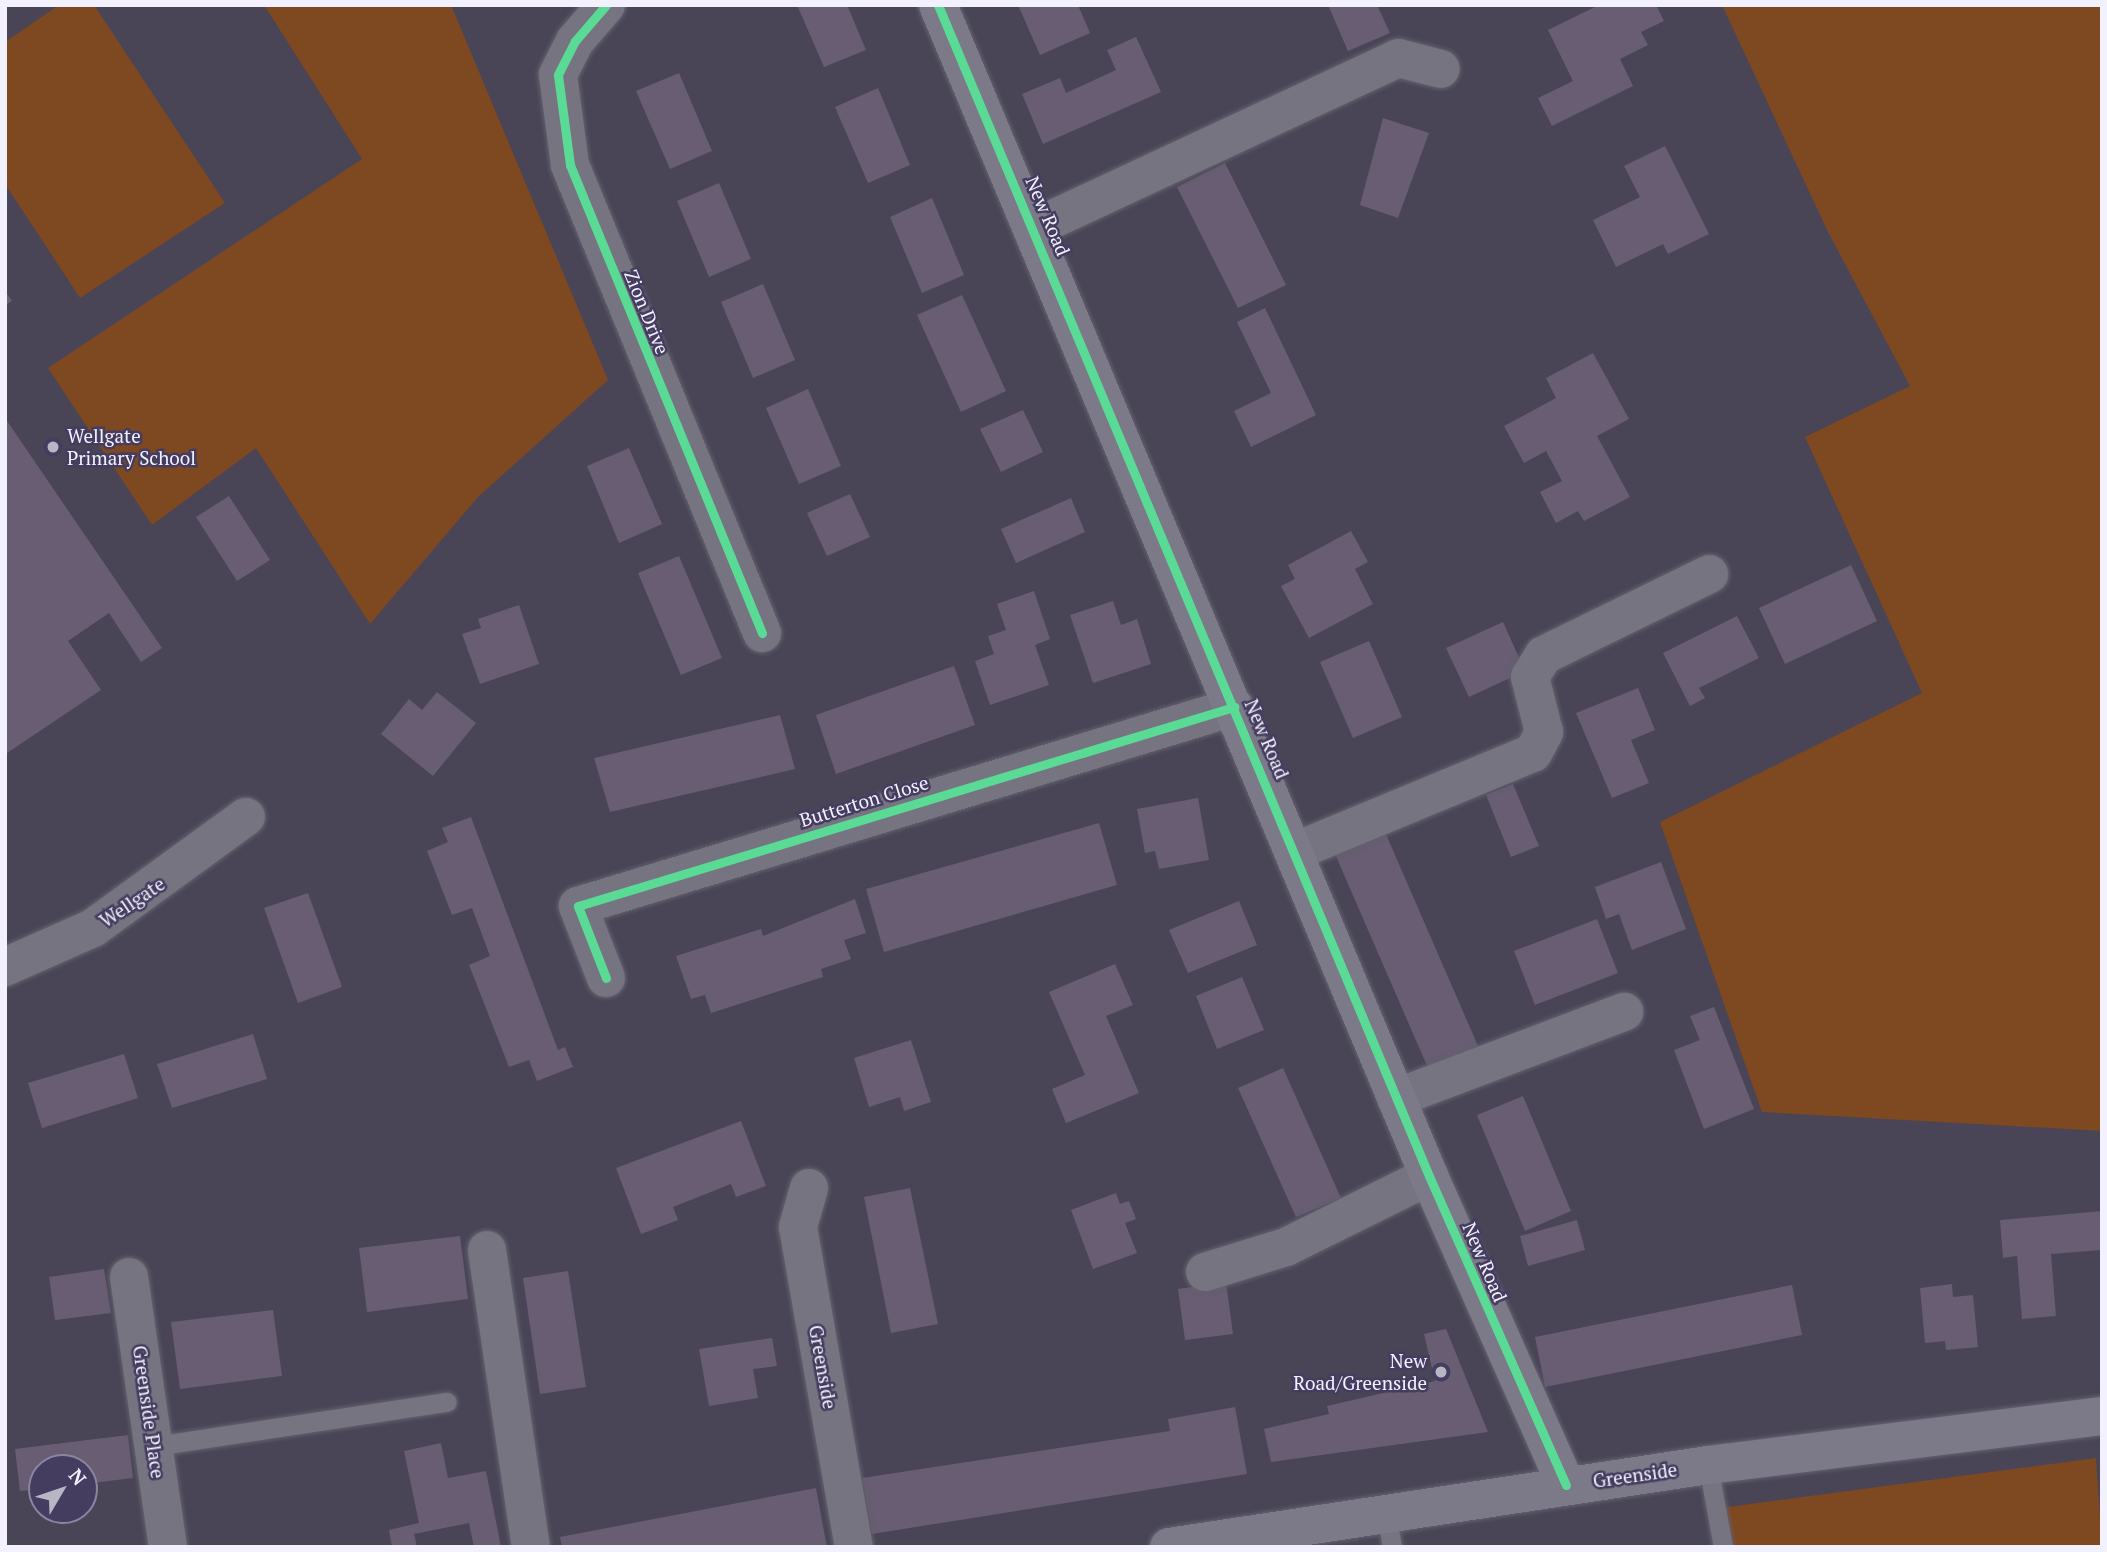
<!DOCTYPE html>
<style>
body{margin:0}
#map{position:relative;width:2107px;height:1552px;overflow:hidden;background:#494557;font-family:"PT Serif",serif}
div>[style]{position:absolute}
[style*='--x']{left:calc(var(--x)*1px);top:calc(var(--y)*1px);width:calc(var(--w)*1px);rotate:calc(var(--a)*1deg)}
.green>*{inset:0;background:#7e4820}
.building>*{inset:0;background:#685d72}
.roads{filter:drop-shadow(0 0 2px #63616e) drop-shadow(0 0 2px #63616e)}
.lane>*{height:19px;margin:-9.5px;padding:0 9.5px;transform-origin:9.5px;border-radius:9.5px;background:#777482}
.street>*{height:38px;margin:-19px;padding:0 19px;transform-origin:19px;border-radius:19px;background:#777482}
.secondary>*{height:38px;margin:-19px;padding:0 19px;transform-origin:19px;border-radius:19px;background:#7c7989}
.cycleway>*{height:9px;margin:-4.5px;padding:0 4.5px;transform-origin:4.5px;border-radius:4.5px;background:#5adb95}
.dots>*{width:19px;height:19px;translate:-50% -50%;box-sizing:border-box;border:4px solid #453d5f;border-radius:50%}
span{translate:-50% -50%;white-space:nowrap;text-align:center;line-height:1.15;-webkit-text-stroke:5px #453d5f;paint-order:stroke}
.street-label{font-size:19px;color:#f3f1fe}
.poi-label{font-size:19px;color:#f3f1fe}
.left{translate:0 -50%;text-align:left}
.right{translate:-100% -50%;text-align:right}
.frame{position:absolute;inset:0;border:7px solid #f3f1fe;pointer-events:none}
.north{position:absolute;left:28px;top:1454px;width:70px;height:70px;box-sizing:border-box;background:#453d5f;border:2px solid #8b859f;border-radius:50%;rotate:51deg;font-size:19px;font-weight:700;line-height:28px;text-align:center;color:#f3f1fe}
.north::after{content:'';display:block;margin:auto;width:24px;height:32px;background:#b8b5c4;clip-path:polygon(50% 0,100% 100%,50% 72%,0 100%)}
</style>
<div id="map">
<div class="green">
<div style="clip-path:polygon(59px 5px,94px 5px,225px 203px,80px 298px,5px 184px,5px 42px)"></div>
<div style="clip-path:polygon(264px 5px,451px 5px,608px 380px,478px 497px,370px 624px,256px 448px,152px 525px,48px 368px,362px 159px)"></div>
<div style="clip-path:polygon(1722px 5px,2102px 5px,2102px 1131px,1762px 1112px,1660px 822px,1922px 693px,1805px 437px,1910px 386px,1828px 232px)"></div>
<div style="clip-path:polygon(2096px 1458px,2102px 1547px,1723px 1547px,1713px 1509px)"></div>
</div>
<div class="building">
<div style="clip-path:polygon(797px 5px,847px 5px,866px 50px,824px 67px)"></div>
<div style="clip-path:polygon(1018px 5px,1078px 5px,1090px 33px,1040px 55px)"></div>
<div style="clip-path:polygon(1328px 5px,1377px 5px,1390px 33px,1348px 51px)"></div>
<div style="clip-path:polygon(1599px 5px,1656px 5px,1664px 21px,1641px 32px,1648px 45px,1620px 59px,1633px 86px,1552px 126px,1538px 98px,1573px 81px,1548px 30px)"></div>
<div style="clip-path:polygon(1136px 37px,1161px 92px,1043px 144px,1022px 94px,1060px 78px,1066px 93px,1116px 70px,1107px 50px)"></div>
<div style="clip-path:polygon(679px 73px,712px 151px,670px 169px,636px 91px)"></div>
<div style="clip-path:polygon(878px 88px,910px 165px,868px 183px,835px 107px)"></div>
<div style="clip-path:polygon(1383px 118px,1429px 133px,1398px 218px,1360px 205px)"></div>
<div style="clip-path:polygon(1665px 146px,1709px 234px,1668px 254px,1663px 244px,1616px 267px,1593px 220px,1640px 197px,1624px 166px)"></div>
<div style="clip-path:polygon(1225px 163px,1286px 285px,1238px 308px,1177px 187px)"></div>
<div style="clip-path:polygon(719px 183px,751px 259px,709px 277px,677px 201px)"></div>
<div style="clip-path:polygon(932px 198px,964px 275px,922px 293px,890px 217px)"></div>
<div style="clip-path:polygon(763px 284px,795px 360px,753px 378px,721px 302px)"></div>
<div style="clip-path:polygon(5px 291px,12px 301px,5px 305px)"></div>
<div style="clip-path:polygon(962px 295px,1006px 391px,961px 412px,917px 315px)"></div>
<div style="clip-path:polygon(1265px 308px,1316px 415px,1251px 447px,1234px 411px,1271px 393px,1237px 322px)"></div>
<div style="clip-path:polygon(1593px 353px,1629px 419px,1597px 436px,1630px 497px,1584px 521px,1578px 511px,1556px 523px,1540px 492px,1562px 481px,1546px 451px,1524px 463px,1504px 426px,1556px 398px,1546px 378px)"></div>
<div style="clip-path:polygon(808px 389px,841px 466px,799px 484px,766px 408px)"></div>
<div style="clip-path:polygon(1023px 410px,1043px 452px,1001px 472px,980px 429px)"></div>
<div style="clip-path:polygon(5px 418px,162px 648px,141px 662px,109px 613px,68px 641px,101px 690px,7px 753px)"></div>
<div style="clip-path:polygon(629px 448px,662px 524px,619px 543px,587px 466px)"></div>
<div style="clip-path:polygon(850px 494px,870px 537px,827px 556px,807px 513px)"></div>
<div style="clip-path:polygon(229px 496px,270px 560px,237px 581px,196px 517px)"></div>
<div style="clip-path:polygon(1071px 498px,1085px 532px,1016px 563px,1001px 529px)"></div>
<div style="clip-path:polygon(1351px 531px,1368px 562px,1355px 569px,1373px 604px,1309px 638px,1281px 586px,1295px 579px,1288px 565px)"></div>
<div style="clip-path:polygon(679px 556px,722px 658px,681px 675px,638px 573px)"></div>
<div style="clip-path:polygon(1851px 565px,1877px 621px,1785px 664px,1759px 608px)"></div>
<div style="clip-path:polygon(1034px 591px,1050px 639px,1035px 645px,1049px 685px,990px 705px,975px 661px,994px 654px,988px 636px,1006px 630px,997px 604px)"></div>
<div style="clip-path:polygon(1113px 601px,1121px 625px,1137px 619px,1151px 664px,1093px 683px,1070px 615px)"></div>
<div style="clip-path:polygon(519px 605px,539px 664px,480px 684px,462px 634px,481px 628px,478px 619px)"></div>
<div style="clip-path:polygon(1737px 616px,1759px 658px,1699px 688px,1705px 698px,1690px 706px,1663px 653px)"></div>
<div style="clip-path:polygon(1503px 622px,1525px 671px,1469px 697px,1446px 648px)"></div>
<div style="clip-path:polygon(1369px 641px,1402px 717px,1353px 738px,1320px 662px)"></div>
<div style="clip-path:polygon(954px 666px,975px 725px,836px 774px,816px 715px)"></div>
<div style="clip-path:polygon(1638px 688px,1655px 730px,1631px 740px,1649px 783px,1612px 798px,1576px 713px)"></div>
<div style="clip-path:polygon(437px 692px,476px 723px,433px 776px,381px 734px,409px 699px,422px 710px)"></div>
<div style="clip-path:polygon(780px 715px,795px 769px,610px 812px,594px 758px)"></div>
<div style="clip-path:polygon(1513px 784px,1539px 846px,1511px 857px,1486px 795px)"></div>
<div style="clip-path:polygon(1198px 798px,1209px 860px,1159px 869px,1155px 851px,1145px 853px,1137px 809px)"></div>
<div style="clip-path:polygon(471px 817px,558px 1050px,565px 1047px,573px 1067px,537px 1081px,529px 1060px,509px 1067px,469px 965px,490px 956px,472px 908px,452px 915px,427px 851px,448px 842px,442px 828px)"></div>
<div style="clip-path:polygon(1099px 823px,1117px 885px,884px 952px,866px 889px)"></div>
<div style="clip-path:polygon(1385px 832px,1478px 1046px,1428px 1068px,1335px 854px)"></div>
<div style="clip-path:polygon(1661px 862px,1686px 929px,1632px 950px,1619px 914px,1606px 919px,1595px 887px)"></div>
<div style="clip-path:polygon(308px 893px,342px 987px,298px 1003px,264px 908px)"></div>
<div style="clip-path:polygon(855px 899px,866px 933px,844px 940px,851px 959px,821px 969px,823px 977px,711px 1013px,705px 995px,691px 999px,676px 956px,761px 929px,763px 936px)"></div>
<div style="clip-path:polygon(1239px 901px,1257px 945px,1188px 973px,1169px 930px)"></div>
<div style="clip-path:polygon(1597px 919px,1618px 973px,1535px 1005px,1514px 951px)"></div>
<div style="clip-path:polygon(1115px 964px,1133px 1005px,1106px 1016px,1139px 1093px,1066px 1123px,1052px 1089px,1085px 1075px,1049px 992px)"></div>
<div style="clip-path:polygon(1242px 977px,1264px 1030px,1217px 1049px,1196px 996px)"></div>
<div style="clip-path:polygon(1714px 1007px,1754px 1109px,1704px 1129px,1674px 1050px,1700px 1040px,1690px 1016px)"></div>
<div style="clip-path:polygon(253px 1034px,267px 1079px,172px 1108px,157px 1064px)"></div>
<div style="clip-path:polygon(911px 1040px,931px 1102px,904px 1111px,900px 1097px,869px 1107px,854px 1058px)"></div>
<div style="clip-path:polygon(124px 1054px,138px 1098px,42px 1128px,28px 1083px)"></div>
<div style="clip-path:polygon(1283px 1068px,1341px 1198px,1296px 1217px,1238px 1088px)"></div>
<div style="clip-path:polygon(1523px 1096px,1571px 1211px,1525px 1231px,1477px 1115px)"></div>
<div style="clip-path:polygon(741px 1121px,766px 1186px,736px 1197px,731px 1184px,673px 1207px,678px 1220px,641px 1234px,616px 1168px)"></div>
<div style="clip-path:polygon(910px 1188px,938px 1324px,891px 1333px,864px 1197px)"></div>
<div style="clip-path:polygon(1116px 1193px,1120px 1204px,1129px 1201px,1136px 1219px,1125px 1223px,1137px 1253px,1093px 1269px,1071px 1210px)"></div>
<div style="clip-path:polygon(2102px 1211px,2102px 1250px,2051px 1254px,2056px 1316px,2022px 1319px,2017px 1256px,2003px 1258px,2000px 1220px)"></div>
<div style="clip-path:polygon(1577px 1220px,1585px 1250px,1528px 1266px,1520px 1236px)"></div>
<div style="clip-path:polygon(460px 1236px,468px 1299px,367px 1312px,359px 1248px)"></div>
<div style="clip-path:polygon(104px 1269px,111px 1313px,55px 1320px,49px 1277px)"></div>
<div style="clip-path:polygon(568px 1271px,586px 1387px,540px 1394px,523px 1278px)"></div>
<div style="clip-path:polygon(1226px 1282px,1233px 1334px,1185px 1340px,1178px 1289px)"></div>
<div style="clip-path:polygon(1952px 1284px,1953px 1297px,1973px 1295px,1978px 1347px,1946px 1350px,1945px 1341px,1925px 1343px,1920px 1288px)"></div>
<div style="clip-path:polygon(1792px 1285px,1802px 1335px,1545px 1387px,1535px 1337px)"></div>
<div style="clip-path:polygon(273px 1310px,282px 1376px,180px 1389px,171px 1322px)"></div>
<div style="clip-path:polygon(1446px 1329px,1488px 1432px,1271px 1462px,1264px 1429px,1329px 1414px,1327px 1406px,1435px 1381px,1424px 1334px)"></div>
<div style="clip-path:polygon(772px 1338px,777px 1366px,753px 1369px,758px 1398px,709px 1406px,699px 1349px)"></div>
<div style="clip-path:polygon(1235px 1407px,1247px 1474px,872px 1534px,862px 1478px,1170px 1431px,1168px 1419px)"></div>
<div style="clip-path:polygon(128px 1435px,133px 1478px,84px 1484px,84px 1468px,42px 1468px,42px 1489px,20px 1491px,15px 1449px)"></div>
<div style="clip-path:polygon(441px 1443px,448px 1478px,486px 1471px,501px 1547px,474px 1547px,469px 1523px,414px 1534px,417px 1547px,392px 1547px,389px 1530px,419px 1523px,404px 1451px)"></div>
<div style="clip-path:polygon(816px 1488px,827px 1547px,562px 1547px,560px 1537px)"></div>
</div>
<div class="roads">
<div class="lane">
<div style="--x:155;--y:1446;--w:295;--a:-8.6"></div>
<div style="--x:1708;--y:1465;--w:83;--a:79.6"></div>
<div style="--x:1386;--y:1510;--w:37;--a:81"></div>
</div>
<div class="street">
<div style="--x:606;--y:5;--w:48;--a:130.7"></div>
<div style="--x:575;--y:41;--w:38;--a:117"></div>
<div style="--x:558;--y:75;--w:91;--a:82.4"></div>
<div style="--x:570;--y:165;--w:506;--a:67.69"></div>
<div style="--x:1034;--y:228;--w:402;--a:-25"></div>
<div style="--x:1398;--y:58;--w:44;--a:14.3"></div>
<div style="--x:1296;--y:851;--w:256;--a:-22.5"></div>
<div style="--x:1533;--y:753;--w:24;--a:-62"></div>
<div style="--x:1544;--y:732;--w:57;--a:-104.3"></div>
<div style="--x:1530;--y:677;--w:26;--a:-58"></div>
<div style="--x:1544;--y:655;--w:184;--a:-26.1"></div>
<div style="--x:5;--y:967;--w:96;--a:-23.9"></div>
<div style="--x:93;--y:928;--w:189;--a:-36"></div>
<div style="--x:606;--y:978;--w:77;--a:-111.3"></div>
<div style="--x:578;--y:906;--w:686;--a:-16.88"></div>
<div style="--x:1396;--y:1098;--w:244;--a:-20.7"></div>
<div style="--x:809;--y:1188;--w:41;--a:105.8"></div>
<div style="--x:798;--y:1227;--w:325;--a:80.1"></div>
<div style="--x:487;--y:1250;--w:300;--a:81.6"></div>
<div style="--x:1205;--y:1272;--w:85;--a:-17.2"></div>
<div style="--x:1286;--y:1247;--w:160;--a:-26.4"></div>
<div style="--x:129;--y:1277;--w:273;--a:81.8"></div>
</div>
<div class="secondary">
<div style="--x:938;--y:5;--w:1270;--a:67.25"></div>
<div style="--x:1429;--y:1176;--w:338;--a:66.1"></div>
<div style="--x:1169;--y:1547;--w:545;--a:-8.65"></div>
<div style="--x:1708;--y:1465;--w:397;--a:-7.1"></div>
</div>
</div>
<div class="cycleway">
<div style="--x:606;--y:5;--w:48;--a:130.7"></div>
<div style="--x:575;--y:41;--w:38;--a:117"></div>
<div style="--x:558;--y:75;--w:91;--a:82.4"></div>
<div style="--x:570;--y:165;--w:506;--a:67.69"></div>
<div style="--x:938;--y:5;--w:1270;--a:67.25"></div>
<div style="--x:1429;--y:1176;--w:338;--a:66.1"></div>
<div style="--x:606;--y:978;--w:77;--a:-111.3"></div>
<div style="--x:578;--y:906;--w:686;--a:-16.88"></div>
</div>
<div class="dots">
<div style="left:53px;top:447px;background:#b8b5c4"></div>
<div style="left:1441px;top:1372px;background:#b8b5c4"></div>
</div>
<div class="street-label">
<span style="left:1048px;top:216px;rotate:67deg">New Road</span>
<span style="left:647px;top:312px;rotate:68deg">Zion Drive</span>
<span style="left:1267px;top:739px;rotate:67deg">New Road</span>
<span style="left:864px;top:801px;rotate:-17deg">Butterton Close</span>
<span style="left:132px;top:902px;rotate:-34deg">Wellgate</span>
<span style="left:1485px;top:1262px;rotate:67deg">New Road</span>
<span style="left:823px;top:1367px;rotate:80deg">Greenside</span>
<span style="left:149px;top:1412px;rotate:82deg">Greenside Place</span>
<span style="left:1635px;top:1475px;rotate:-8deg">Greenside</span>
</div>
<div class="poi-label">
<span class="left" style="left:67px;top:447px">Wellgate<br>Primary School</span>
<span class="right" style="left:1427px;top:1372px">New<br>Road/Greenside</span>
</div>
<div class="frame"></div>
<div class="north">N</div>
</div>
